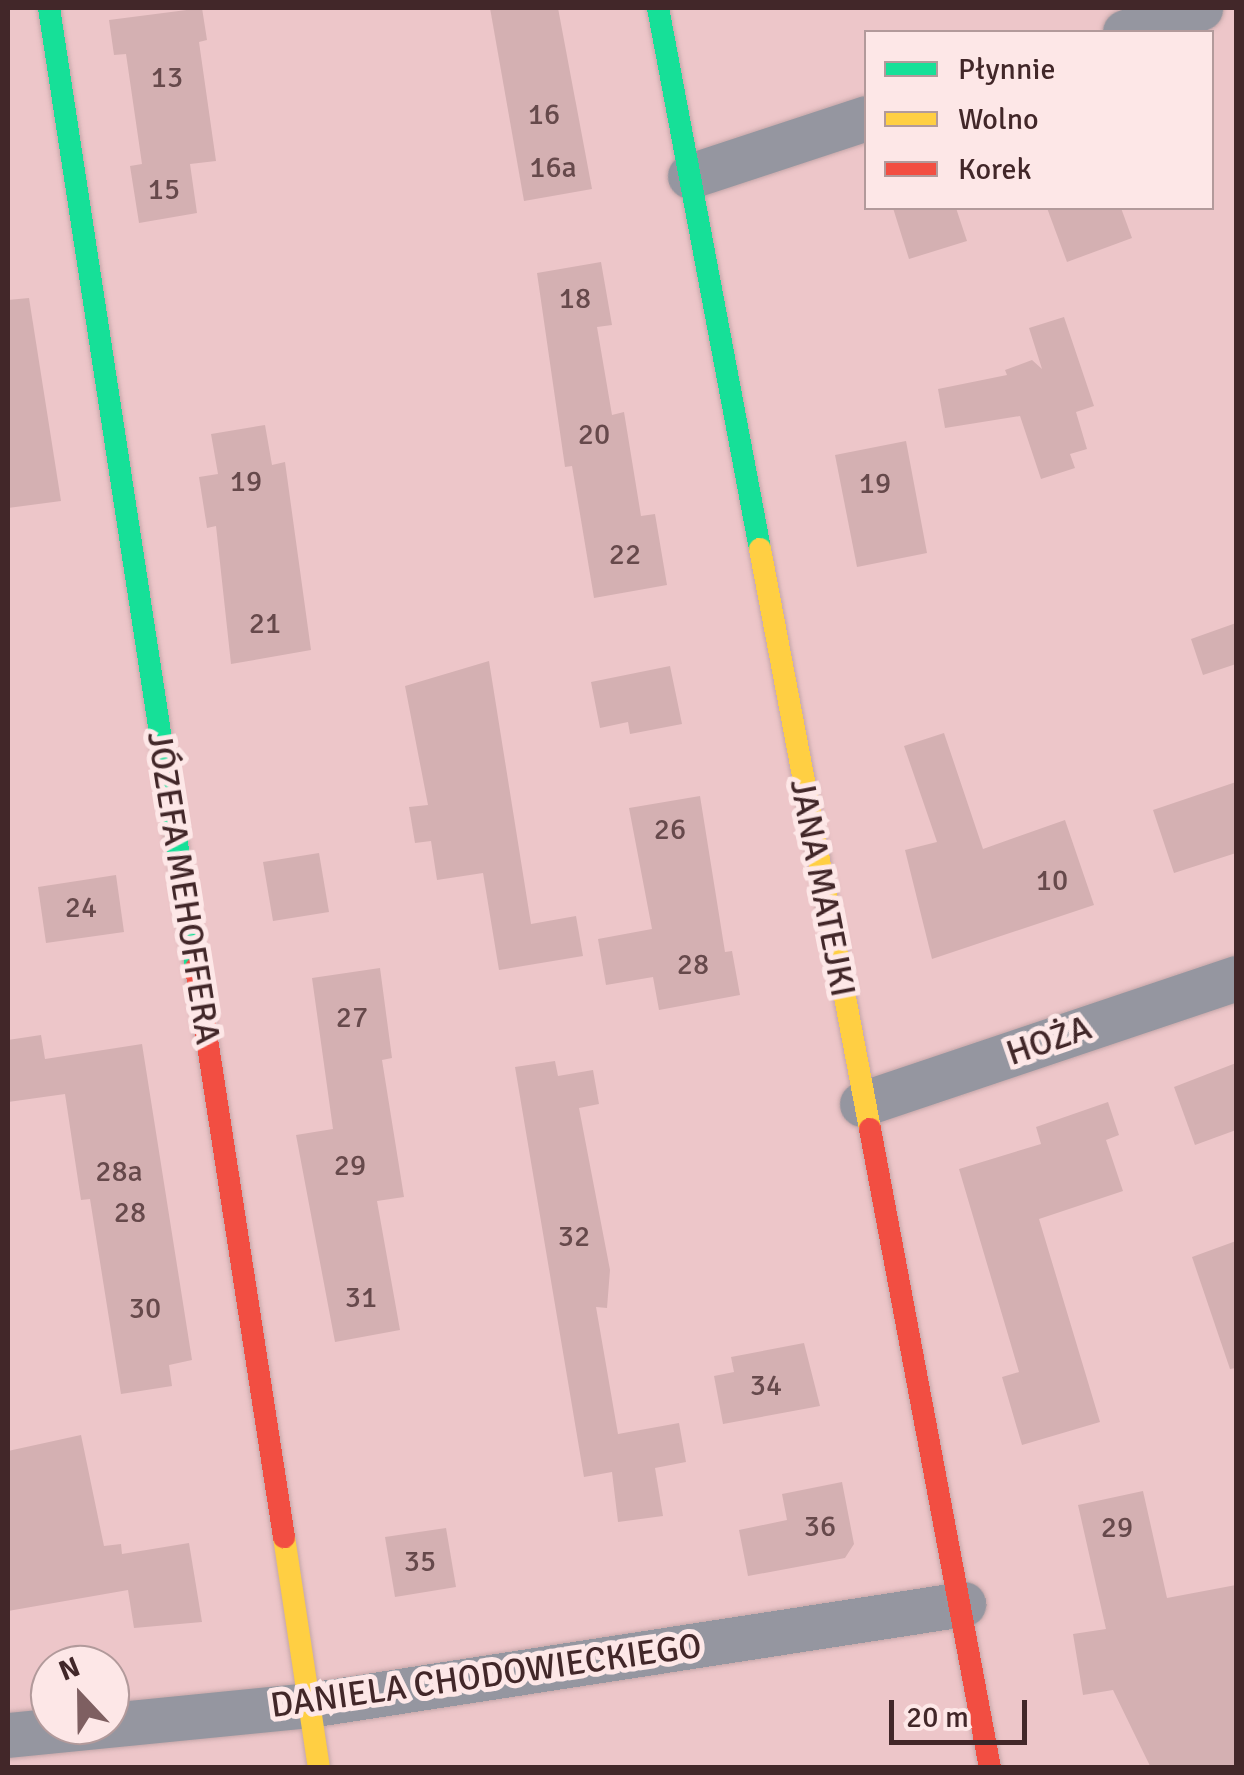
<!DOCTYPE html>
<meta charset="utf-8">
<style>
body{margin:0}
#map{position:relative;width:1244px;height:1775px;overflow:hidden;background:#edc6c9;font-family:Signika,sans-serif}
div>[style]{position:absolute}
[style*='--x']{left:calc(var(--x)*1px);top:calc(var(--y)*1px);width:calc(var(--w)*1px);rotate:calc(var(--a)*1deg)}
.building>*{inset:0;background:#d4b0b2}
.roads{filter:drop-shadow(0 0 2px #c4a6a8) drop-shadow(0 0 2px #c4a6a8)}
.street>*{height:45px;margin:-22.5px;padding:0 22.5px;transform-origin:22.5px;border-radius:22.5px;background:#9596a0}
.fast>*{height:22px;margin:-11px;padding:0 11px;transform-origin:11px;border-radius:11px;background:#16e098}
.slow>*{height:22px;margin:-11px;padding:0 11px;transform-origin:11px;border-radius:11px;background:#ffcf43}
.jam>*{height:22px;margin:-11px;padding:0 11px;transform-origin:11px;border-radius:11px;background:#f24e42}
span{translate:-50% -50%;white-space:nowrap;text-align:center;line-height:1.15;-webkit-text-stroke:10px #fde7e7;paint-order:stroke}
.number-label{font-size:30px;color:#66494b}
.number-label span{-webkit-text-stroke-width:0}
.street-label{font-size:35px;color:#422729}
.frame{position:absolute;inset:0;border:10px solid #422729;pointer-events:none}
.legend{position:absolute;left:864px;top:30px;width:350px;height:180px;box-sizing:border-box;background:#fde7e7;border:2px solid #b29a9b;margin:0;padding:12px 18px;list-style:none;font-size:30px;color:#422729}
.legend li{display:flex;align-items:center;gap:20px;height:50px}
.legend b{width:50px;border:2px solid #b29a9b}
.north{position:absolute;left:30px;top:1645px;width:100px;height:100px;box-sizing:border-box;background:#fde7e7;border:2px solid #b29a9b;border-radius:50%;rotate:338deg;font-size:28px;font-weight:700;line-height:40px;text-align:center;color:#422729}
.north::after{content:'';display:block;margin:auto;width:35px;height:45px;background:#7e5f61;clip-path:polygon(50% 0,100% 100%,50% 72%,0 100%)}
.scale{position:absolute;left:889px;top:1700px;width:138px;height:45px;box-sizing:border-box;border:5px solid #422729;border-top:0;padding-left:12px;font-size:30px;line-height:35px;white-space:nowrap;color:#422729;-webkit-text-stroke:8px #fde7e7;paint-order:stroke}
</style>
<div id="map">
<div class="building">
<div style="clip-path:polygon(202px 8px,207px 40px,199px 42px,216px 161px,190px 164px,197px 213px,139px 223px,130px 166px,142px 164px,126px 54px,114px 55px,109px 20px)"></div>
<div style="clip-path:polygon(490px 8px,558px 8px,592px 189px,524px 201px)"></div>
<div style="clip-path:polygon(893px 208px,956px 208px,967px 241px,909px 259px)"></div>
<div style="clip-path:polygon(1047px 208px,1121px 208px,1132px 238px,1067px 262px)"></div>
<div style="clip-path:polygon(601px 262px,612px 325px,597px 327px,612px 415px,624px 412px,641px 516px,655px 514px,667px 585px,594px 598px,572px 466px,565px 467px,537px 273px)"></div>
<div style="clip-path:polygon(29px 298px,61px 501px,8px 508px,8px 300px)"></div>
<div style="clip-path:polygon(1064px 317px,1094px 406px,1076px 412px,1087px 449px,1070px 454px,1075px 468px,1041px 479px,1020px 416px,945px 428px,938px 389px,1007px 375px,1005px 370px,1032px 360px,1042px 369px,1029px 328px)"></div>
<div style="clip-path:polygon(265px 425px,272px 465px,285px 462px,311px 650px,231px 664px,216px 526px,207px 528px,199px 477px,218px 474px,211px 434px)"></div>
<div style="clip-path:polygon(906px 441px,927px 553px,857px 567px,835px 455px)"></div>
<div style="clip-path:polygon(1236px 623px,1236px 664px,1203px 675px,1191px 639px)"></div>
<div style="clip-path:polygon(489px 661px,531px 924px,576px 916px,583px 956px,499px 970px,483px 873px,437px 880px,431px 841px,415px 843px,409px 807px,428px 805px,405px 686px)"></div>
<div style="clip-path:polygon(670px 666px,682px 724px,630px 734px,628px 722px,600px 728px,591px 682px)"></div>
<div style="clip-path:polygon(944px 733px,983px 849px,1065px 820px,1094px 905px,932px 959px,905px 850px,937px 842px,904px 746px)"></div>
<div style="clip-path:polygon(1236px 782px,1236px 853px,1174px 873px,1153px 810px)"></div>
<div style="clip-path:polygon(700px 796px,725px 952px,732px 951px,740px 995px,659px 1010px,653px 977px,606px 985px,598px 939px,652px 929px,629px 808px)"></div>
<div style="clip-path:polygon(319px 853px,329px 912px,273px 921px,263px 862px)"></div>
<div style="clip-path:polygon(116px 875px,124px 932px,46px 943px,38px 887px)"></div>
<div style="clip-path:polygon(380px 968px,392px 1058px,382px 1060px,404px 1197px,377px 1201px,400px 1330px,335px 1342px,296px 1135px,333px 1129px,312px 978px)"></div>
<div style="clip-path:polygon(41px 1035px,45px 1059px,142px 1044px,192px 1360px,169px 1365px,172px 1386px,121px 1394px,90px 1199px,81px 1200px,65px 1094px,8px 1102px,8px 1040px)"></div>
<div style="clip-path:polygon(555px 1061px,558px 1076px,593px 1070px,599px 1104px,579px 1108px,610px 1270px,607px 1308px,596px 1307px,618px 1434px,679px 1423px,686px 1462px,655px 1468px,663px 1516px,618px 1522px,612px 1472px,584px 1477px,515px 1067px)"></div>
<div style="clip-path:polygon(1236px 1063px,1236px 1130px,1195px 1145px,1174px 1087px)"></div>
<div style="clip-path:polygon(1108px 1102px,1119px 1135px,1106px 1140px,1123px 1191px,1039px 1219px,1100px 1422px,1022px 1445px,1002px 1377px,1019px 1372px,959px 1169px,1041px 1144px,1036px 1127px)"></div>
<div style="clip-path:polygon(1236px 1241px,1236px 1368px,1230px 1369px,1192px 1257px)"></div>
<div style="clip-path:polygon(804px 1343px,820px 1406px,723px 1424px,714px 1376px,734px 1372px,731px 1357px)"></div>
<div style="clip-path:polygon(81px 1435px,104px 1546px,121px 1544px,122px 1554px,189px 1543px,202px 1622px,134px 1628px,128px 1590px,8px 1611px,8px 1451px)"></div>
<div style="clip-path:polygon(842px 1482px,854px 1544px,845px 1558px,748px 1576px,739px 1530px,787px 1520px,782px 1494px)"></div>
<div style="clip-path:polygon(1143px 1491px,1167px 1598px,1236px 1585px,1236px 1768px,1151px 1768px,1113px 1690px,1083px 1695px,1073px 1634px,1106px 1629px,1078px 1505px)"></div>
<div style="clip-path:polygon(446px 1528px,456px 1587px,395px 1597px,385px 1537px)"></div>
</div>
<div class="roads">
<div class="street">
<div style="--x:1125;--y:32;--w:79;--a:-17.7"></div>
<div style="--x:690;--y:176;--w:185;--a:-18.2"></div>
<div style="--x:862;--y:1104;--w:395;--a:-18.6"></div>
<div style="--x:8;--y:1735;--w:302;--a:-5.7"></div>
<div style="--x:309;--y:1705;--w:662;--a:-8.78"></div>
</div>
<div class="fast">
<div style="--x:49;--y:8;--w:971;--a:81.29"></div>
<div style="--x:658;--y:8;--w:551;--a:79.32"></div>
</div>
<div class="slow">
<div style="--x:760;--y:549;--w:590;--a:79.26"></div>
<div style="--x:284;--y:1537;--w:234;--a:81.4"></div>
</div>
<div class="jam">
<div style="--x:196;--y:968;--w:576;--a:81.21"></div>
<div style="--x:870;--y:1129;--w:650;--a:79.36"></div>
</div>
</div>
<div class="number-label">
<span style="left:167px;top:78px">13</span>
<span style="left:544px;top:115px">16</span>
<span style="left:553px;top:168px">16a</span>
<span style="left:164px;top:190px">15</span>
<span style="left:575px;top:299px">18</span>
<span style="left:594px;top:435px">20</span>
<span style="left:246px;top:482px">19</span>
<span style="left:875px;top:484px">19</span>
<span style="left:625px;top:555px">22</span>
<span style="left:265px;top:624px">21</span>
<span style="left:670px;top:830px">26</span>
<span style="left:1052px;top:881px">10</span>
<span style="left:81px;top:908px">24</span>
<span style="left:693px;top:965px">28</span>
<span style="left:352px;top:1018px">27</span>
<span style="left:350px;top:1166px">29</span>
<span style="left:119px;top:1172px">28a</span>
<span style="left:130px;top:1213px">28</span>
<span style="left:574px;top:1237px">32</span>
<span style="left:361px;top:1298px">31</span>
<span style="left:145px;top:1309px">30</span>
<span style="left:766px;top:1386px">34</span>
<span style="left:820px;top:1527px">36</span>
<span style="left:1117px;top:1528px">29</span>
<span style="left:420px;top:1562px">35</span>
</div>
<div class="street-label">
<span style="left:183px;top:888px;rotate:81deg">JÓZEFA MEHOFFERA</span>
<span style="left:822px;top:888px;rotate:79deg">JANA MATEJKI</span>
<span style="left:1049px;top:1041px;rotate:-19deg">HOŻA</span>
<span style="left:486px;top:1676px;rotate:-8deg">DANIELA CHODOWIECKIEGO</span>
</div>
<div class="frame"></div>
<ul class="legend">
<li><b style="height:12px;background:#16e098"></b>Płynnie</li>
<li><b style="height:12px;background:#ffcf43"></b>Wolno</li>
<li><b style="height:12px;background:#f24e42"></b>Korek</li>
</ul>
<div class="north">N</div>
<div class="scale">20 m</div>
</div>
